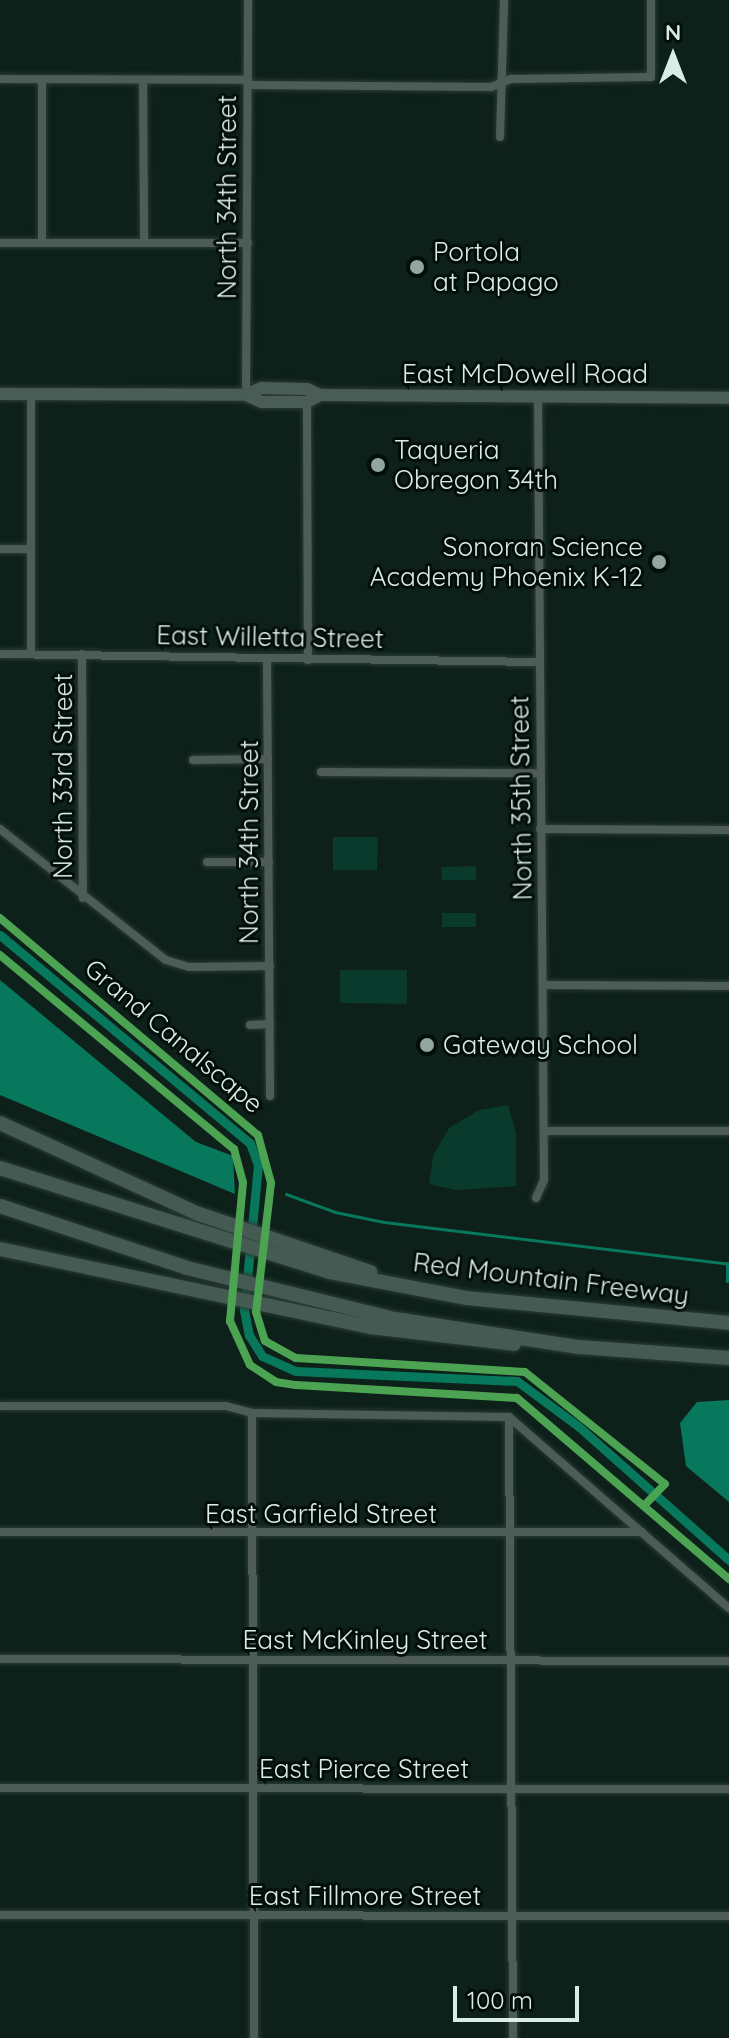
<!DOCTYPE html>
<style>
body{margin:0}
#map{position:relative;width:729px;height:2038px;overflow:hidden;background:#0d201a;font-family:Quicksand,sans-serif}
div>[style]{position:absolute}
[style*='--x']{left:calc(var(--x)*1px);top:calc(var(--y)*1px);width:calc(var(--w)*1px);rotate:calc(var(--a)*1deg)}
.green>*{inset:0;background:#0a3a2b}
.water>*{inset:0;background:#07785b}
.stream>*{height:3px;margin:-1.5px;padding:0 1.5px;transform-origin:1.5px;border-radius:1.5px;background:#07785b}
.canal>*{height:9px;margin:-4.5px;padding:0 4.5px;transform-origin:4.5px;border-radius:4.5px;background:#07785b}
.roads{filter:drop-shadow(0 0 2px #2b3b36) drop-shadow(0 0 2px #2b3b36)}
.minor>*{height:8px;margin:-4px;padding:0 4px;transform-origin:4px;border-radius:4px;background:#4e5c57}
.primary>*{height:12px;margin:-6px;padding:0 6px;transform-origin:6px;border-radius:6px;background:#495c56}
.motorway>*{height:14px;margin:-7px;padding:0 7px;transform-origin:7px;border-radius:7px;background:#445a52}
.cycleway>*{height:8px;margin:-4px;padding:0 4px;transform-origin:4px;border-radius:4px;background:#4ca352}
.dots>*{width:22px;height:22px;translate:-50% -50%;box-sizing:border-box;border:4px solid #030e09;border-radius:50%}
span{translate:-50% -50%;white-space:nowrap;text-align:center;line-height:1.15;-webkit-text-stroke:6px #030e09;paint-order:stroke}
.street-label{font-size:26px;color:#daede5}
.poi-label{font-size:26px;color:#daede5}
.left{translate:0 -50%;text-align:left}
.right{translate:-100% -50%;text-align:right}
.north{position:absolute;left:633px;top:16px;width:80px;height:80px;-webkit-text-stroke:6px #030e09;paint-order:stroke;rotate:0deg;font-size:22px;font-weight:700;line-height:32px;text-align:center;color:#daede5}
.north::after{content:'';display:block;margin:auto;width:28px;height:36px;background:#daede5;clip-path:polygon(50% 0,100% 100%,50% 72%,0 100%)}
.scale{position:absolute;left:453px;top:1986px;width:126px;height:36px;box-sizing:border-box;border:4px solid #daede5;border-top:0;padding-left:10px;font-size:24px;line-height:28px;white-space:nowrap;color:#daede5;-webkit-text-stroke:6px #030e09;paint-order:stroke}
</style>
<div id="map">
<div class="green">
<div style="clip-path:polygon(333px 837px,378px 837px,377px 870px,333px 870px)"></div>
<div style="clip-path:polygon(476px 866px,476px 880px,442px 880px,441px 867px)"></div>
<div style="clip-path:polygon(476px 913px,476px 927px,442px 927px,442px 913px)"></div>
<div style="clip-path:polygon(340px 970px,407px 970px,407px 1004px,340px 1003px)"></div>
<div style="clip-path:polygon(508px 1105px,516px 1133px,516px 1186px,456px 1190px,429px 1184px,433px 1156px,449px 1128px,479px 1110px)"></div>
</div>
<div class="water">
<div style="clip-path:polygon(0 980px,196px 1142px,233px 1156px,235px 1194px,0 1095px)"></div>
<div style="clip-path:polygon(729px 1400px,729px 1502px,686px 1466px,680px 1423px,697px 1402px)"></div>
</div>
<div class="stream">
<div style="--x:286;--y:1194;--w:52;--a:20.2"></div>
<div style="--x:335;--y:1212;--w:50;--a:11.5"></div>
<div style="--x:384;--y:1222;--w:348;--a:6.9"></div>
<div style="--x:727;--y:1263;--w:18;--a:90"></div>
</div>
<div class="canal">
<div style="--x:0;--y:935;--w:325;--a:39.8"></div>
<div style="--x:250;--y:1143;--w:23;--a:70"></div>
<div style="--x:258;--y:1165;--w:146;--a:95.5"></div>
<div style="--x:244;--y:1310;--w:25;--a:79"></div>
<div style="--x:249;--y:1335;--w:25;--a:58"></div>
<div style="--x:262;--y:1356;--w:37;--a:24"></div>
<div style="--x:296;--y:1371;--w:221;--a:2.6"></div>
<div style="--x:517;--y:1381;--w:76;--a:36.4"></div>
<div style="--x:578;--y:1426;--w:202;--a:41.6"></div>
</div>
<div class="roads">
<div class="minor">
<div style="--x:0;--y:79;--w:248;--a:0.2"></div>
<div style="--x:42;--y:79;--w:164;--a:90"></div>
<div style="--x:143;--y:80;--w:163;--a:89.6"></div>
<div style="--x:248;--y:85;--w:243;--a:0.5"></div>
<div style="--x:491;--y:87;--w:22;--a:-22"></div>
<div style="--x:511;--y:79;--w:140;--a:-0.8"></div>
<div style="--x:651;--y:77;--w:77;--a:-90"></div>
<div style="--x:500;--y:137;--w:137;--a:-88.3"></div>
<div style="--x:0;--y:243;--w:248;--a:0"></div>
<div style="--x:246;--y:395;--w:395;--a:-89.7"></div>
<div style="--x:307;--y:401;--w:259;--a:89.8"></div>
<div style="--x:0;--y:549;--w:31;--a:0"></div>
<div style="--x:0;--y:654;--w:539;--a:0.85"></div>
<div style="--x:31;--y:654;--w:260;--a:-90"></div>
<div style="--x:82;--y:654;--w:244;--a:89.8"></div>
<div style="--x:267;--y:660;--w:436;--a:89.6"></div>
<div style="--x:193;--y:760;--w:75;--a:-0.8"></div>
<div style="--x:321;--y:772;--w:219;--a:0.3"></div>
<div style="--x:0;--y:829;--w:211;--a:38.3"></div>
<div style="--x:166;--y:960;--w:24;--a:17"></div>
<div style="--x:189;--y:967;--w:81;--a:-0.7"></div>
<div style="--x:540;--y:829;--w:189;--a:0.3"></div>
<div style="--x:207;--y:862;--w:62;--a:0"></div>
<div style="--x:543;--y:985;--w:186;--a:0.3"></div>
<div style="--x:250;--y:1025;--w:20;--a:-3"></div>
<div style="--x:544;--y:1131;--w:185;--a:0"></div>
<div style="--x:536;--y:1198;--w:20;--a:-66"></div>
<div style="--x:544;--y:1180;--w:784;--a:-90.44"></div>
<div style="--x:0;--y:1406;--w:226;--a:0"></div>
<div style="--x:226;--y:1406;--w:27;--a:15"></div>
<div style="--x:252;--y:1413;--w:257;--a:0.9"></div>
<div style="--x:509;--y:1417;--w:291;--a:41"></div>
<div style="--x:252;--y:1413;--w:625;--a:89.82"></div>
<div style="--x:509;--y:1417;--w:621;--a:89.63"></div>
<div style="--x:0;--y:1532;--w:642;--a:0"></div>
<div style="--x:0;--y:1659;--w:729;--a:0.16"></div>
<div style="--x:0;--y:1788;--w:729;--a:0.08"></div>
<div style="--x:0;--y:1915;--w:729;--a:0.08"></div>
</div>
<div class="primary">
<div style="--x:0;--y:394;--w:246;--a:0.2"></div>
<div style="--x:246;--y:395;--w:17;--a:-25"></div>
<div style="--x:261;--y:388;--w:46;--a:1.2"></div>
<div style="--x:307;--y:389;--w:14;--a:25"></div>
<div style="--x:320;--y:395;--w:409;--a:0.4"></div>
<div style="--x:246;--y:395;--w:17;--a:24"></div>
<div style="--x:262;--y:402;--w:45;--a:0"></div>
<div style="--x:307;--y:402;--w:15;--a:-28"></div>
</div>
<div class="motorway">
<div style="--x:0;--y:1123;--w:219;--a:24.6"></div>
<div style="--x:199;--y:1214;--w:181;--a:18.7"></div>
<div style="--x:0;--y:1168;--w:346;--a:17.5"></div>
<div style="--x:330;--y:1272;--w:138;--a:10.8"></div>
<div style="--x:466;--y:1298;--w:264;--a:5.4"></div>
<div style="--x:0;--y:1206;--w:197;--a:18.3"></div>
<div style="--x:187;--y:1268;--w:214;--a:13.8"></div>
<div style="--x:395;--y:1319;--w:186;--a:8.7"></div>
<div style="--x:579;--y:1347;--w:150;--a:4.2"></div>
<div style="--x:0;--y:1249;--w:378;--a:11.9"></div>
<div style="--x:370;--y:1327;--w:145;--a:6.7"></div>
</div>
</div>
<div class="cycleway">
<div style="--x:0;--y:918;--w:337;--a:40.1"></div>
<div style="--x:258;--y:1135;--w:50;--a:74.8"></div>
<div style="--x:271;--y:1183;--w:130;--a:96.6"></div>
<div style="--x:256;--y:1312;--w:30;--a:73"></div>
<div style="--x:265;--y:1341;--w:35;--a:29"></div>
<div style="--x:296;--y:1358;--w:229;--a:3.5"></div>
<div style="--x:525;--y:1372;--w:179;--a:38.7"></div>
<div style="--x:665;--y:1484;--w:30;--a:134"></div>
<div style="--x:0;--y:955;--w:304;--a:39.7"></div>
<div style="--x:234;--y:1149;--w:35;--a:75"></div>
<div style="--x:243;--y:1183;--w:139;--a:95.4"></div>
<div style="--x:230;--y:1321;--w:48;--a:65.6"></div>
<div style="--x:250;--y:1365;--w:31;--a:33"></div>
<div style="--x:276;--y:1382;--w:20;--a:9"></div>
<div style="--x:296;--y:1385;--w:221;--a:3.4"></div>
<div style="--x:517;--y:1398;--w:279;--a:40.5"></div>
</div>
<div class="dots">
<div style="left:417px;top:267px;background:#92a59e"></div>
<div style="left:378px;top:465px;background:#92a59e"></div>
<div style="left:659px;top:562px;background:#92a59e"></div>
<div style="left:427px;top:1045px;background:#92a59e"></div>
</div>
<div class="street-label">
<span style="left:227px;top:197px;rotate:-90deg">North 34th Street</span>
<span style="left:525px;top:374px">East McDowell Road</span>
<span style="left:270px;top:637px;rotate:1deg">East Willetta Street</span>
<span style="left:63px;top:776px;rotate:-90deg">North 33rd Street</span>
<span style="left:521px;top:798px;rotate:-91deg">North 35th Street</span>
<span style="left:249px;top:842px;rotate:-90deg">North 34th Street</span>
<span style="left:174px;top:1036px;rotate:40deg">Grand Canalscape</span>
<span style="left:551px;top:1279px;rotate:7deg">Red Mountain Freeway</span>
<span style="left:321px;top:1514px">East Garfield Street</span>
<span style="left:365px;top:1640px">East McKinley Street</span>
<span style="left:364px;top:1769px">East Pierce Street</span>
<span style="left:365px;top:1896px">East Fillmore Street</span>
</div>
<div class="poi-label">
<span class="left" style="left:433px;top:267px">Portola<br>at Papago</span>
<span class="left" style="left:394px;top:465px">Taqueria<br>Obregon 34th</span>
<span class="right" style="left:643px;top:562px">Sonoran Science<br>Academy Phoenix K-12</span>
<span class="left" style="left:443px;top:1045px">Gateway School</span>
</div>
<div class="north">N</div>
<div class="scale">100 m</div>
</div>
